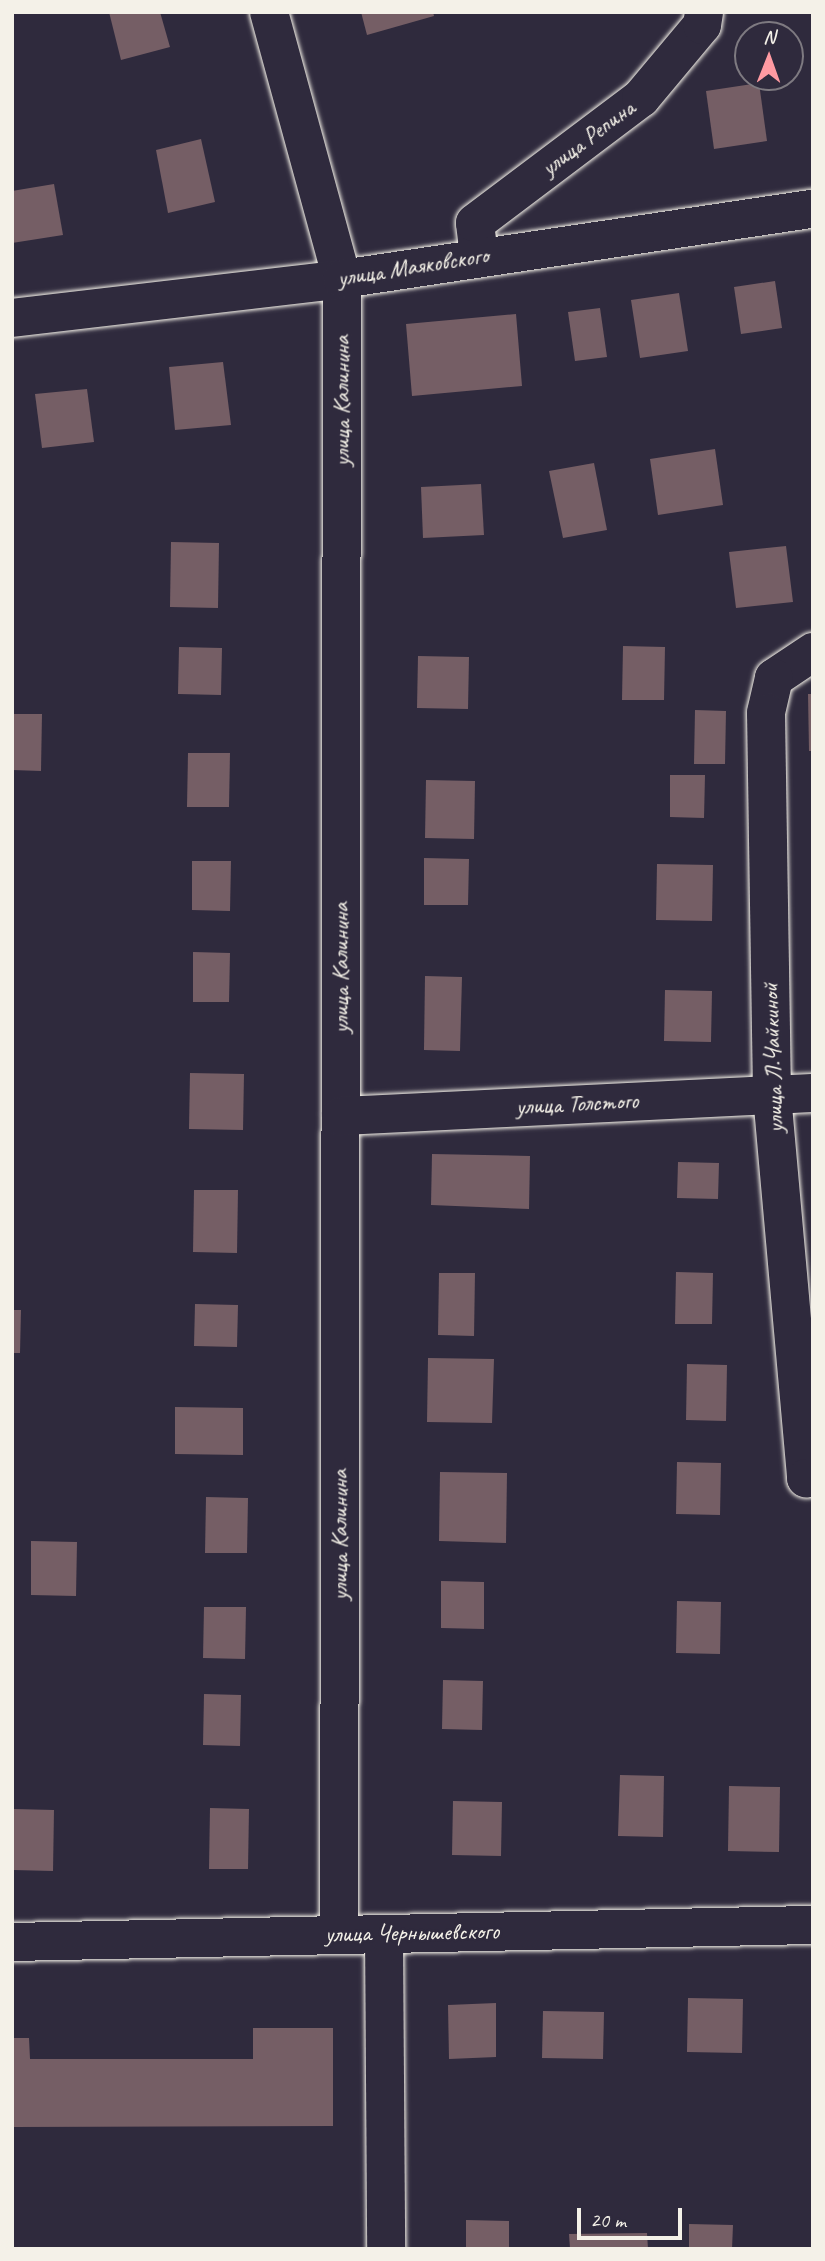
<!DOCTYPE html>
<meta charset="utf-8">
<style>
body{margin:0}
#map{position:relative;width:825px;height:2261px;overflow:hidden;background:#2f2a3d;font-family:Caveat,sans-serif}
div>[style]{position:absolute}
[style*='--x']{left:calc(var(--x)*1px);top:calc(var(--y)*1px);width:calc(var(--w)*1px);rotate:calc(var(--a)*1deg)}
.building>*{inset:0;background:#755e65}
.roads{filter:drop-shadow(0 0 2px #f4f1e8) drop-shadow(0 0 2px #f4f1e8)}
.street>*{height:38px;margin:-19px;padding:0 19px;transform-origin:19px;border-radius:19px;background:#2f2a3d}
.secondary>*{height:38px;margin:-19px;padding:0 19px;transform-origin:19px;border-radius:19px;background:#2f2a3d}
span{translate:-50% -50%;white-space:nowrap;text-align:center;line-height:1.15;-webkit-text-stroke:5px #2f2a3d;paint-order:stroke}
.street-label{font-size:24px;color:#f4f1e8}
.frame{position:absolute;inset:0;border:14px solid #f4f1e8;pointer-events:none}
.north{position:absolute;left:734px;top:21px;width:70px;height:70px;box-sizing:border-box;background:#2f2a3d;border:2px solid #7e7a81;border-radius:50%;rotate:1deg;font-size:19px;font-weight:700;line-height:28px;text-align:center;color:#f4f1e8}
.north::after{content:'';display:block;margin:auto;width:24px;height:32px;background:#ff9aa2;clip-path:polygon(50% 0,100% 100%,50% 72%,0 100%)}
.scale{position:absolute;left:577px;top:2208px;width:105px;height:32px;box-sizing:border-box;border:4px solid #f4f1e8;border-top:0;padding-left:9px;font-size:21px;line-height:24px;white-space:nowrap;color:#f4f1e8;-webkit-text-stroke:5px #2f2a3d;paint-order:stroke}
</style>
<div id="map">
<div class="building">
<div style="clip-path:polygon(109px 12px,160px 12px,170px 47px,121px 60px)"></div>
<div style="clip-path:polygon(361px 12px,433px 12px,434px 16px,367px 35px)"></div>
<div style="clip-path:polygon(759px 83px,767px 141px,714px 149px,706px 91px)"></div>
<div style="clip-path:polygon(201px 139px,215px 202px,168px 213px,156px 150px)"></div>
<div style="clip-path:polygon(54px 184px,63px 235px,12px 243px,12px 191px)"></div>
<div style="clip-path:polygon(775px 281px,782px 328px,741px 334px,734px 287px)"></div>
<div style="clip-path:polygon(679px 293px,688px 351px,640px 358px,631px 300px)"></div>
<div style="clip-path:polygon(600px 308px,607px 357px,575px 361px,568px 312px)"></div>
<div style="clip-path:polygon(516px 314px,522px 386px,412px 396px,406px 324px)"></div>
<div style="clip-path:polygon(223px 362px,231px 425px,175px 430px,169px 367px)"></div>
<div style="clip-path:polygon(87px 389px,94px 442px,42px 448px,35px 394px)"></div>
<div style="clip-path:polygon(715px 449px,723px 505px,658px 515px,650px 459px)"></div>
<div style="clip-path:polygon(594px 463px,607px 530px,563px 538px,549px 471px)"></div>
<div style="clip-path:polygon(481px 484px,484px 535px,423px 538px,421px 487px)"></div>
<div style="clip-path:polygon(171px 542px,219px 543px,218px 608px,170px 607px)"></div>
<div style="clip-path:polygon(786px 546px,793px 602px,736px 608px,729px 552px)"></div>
<div style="clip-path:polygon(623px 646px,665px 647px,664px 700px,622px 700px)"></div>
<div style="clip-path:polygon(179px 647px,222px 648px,221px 695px,178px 694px)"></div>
<div style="clip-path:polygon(418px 656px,469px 657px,468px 709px,417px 708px)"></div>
<div style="clip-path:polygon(808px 694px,813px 694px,813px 751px,809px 751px)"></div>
<div style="clip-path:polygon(695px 710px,726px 711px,725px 764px,694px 764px)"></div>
<div style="clip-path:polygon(12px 714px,42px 714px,41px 771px,12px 770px)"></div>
<div style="clip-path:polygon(188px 753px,230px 753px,229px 807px,187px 807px)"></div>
<div style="clip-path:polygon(670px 775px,705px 775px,704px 818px,670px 817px)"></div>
<div style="clip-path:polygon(426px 780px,475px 781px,474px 839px,425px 838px)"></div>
<div style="clip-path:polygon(424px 858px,469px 859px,468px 905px,424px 905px)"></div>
<div style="clip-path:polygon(192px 861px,231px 861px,230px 911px,192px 910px)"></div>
<div style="clip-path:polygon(657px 864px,713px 865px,712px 921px,656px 920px)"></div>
<div style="clip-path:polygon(193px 952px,230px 953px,229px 1002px,193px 1002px)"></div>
<div style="clip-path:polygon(425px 976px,462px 977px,460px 1051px,424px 1050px)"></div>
<div style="clip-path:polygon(665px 990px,712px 991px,711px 1042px,664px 1041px)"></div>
<div style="clip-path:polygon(190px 1073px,244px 1074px,243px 1130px,189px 1129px)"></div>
<div style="clip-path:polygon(432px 1154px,530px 1156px,529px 1209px,431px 1205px)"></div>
<div style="clip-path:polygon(678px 1162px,719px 1163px,718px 1199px,677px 1198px)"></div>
<div style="clip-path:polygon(194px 1190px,238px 1190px,237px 1253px,193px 1252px)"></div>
<div style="clip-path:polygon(676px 1272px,713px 1273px,712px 1324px,675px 1324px)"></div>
<div style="clip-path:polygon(439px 1273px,475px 1273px,474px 1336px,438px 1335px)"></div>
<div style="clip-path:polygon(195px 1304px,238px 1305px,237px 1347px,194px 1346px)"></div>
<div style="clip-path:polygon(12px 1310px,21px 1310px,20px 1353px,12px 1353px)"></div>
<div style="clip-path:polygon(428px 1358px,494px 1359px,492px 1423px,427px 1422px)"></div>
<div style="clip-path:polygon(687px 1364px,727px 1365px,726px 1421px,686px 1420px)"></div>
<div style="clip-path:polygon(175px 1407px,243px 1408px,243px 1455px,175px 1454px)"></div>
<div style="clip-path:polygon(677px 1462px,721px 1463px,720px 1515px,676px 1514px)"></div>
<div style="clip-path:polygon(440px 1472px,507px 1473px,506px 1543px,439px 1541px)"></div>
<div style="clip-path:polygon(206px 1497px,248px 1498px,247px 1553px,205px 1553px)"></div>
<div style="clip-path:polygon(31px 1541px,77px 1542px,76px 1596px,31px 1595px)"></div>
<div style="clip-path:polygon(441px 1581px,484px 1582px,484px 1629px,441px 1628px)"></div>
<div style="clip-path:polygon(677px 1601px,721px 1602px,720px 1654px,676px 1653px)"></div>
<div style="clip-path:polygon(204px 1607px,246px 1607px,245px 1659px,203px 1658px)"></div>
<div style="clip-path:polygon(443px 1680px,483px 1681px,482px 1730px,442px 1729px)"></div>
<div style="clip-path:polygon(204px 1694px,241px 1695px,240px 1746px,203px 1745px)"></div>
<div style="clip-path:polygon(620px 1775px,664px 1776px,663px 1837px,618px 1836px)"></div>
<div style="clip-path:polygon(729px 1786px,780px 1787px,779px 1852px,728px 1851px)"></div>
<div style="clip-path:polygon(453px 1801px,502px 1802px,501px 1856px,452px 1855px)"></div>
<div style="clip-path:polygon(210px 1808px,249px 1809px,248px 1869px,209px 1869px)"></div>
<div style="clip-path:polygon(14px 1809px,54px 1810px,53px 1871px,13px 1870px)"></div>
<div style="clip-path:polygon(688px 1998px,743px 1999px,742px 2053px,687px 2052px)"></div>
<div style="clip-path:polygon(496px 2003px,496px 2057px,449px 2059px,448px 2005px)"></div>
<div style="clip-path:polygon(543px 2011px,604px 2012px,603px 2059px,542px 2058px)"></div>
<div style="clip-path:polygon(253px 2028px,333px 2028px,333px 2126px,12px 2127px,12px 2038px,29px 2038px,30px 2059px,253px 2059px)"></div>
<div style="clip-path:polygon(466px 2220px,509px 2221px,509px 2249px,466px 2249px)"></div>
<div style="clip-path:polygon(689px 2224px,733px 2225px,732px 2249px,689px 2249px)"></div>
<div style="clip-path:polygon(647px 2233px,648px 2249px,570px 2249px,569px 2234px)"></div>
</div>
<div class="roads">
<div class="street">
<div style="--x:269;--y:12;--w:277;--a:74.7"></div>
<div style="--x:342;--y:279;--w:1655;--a:90.1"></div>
<div style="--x:479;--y:256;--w:33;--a:-97"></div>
<div style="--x:475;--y:223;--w:208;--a:-37"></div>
<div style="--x:641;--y:98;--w:95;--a:-50.1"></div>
<div style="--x:702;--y:25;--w:13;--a:-81"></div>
<div style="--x:12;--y:318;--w:332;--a:-6.7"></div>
<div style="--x:342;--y:279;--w:476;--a:-8.5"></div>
<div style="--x:813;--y:652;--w:47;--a:146.3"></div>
<div style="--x:774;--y:678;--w:36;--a:103"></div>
<div style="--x:766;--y:713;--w:382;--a:89.1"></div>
<div style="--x:772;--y:1095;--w:385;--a:84.9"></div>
<div style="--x:806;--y:1478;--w:7;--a:0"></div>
<div style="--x:341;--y:1116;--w:473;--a:-2.8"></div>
<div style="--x:384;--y:1935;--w:314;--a:89.6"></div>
</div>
<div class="secondary">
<div style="--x:12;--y:1942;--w:801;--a:-1.22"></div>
</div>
</div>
<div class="street-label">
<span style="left:588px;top:138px;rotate:-37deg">улица Репина</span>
<span style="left:413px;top:267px;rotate:-9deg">улица Маяковского</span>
<span style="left:342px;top:401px;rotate:-90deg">улица Калинина</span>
<span style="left:341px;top:968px;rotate:-90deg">улица Калинина</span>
<span style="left:773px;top:1058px;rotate:-92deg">улица Л.Чайкиной</span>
<span style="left:577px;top:1104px;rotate:-3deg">улица Толстого</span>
<span style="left:340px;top:1535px;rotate:-90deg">улица Калинина</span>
<span style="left:412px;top:1933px;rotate:-1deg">улица Чернышевского</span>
</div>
<div class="frame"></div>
<div class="north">N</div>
<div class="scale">20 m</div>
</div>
